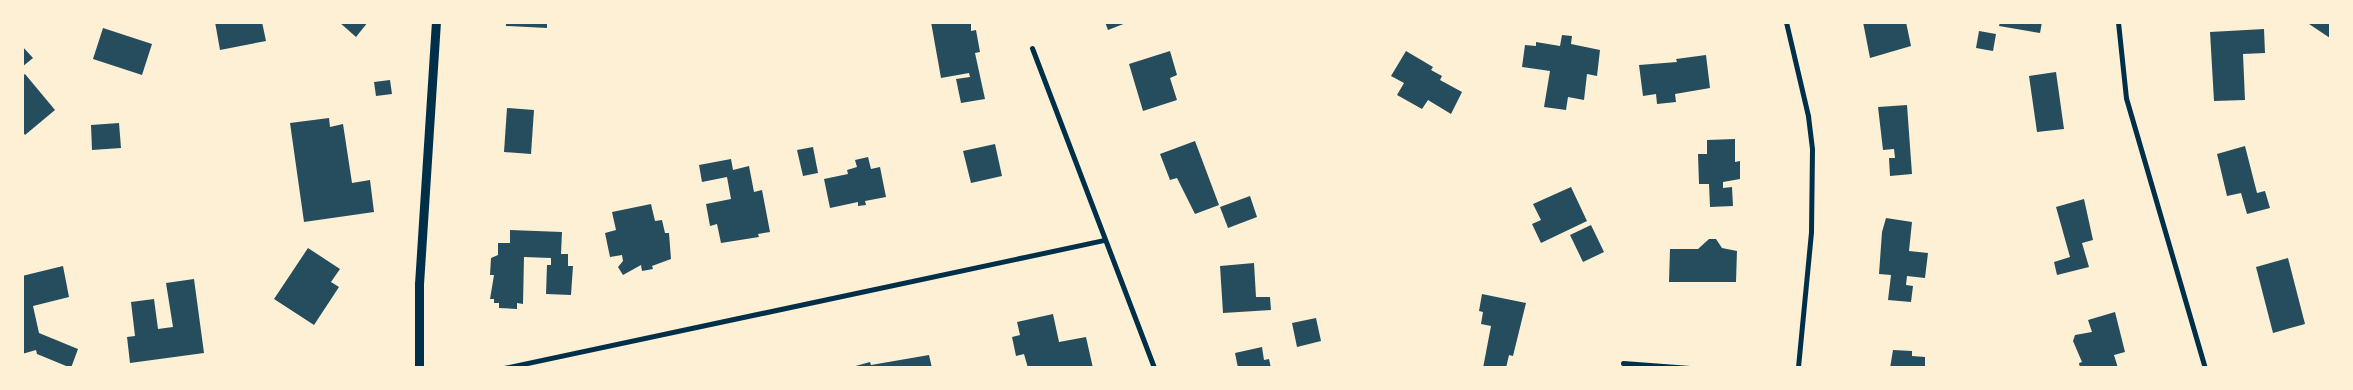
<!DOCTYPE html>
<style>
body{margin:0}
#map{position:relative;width:2353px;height:390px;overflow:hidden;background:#fdf0d5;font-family:Arial,sans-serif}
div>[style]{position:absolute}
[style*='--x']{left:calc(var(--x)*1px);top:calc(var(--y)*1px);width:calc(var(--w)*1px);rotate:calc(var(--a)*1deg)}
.building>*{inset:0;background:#264d5e}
.minor>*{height:5px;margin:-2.5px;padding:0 2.5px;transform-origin:2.5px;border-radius:2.5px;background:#003049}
.tertiary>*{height:9px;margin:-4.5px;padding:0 4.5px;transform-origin:4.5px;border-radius:4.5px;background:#003049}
span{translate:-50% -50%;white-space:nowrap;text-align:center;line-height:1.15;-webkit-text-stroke:4px #fdf0d5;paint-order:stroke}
.frame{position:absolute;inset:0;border:24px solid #fdf0d5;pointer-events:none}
</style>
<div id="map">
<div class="building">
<div style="clip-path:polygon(215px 22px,262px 22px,266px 41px,220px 50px)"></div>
<div style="clip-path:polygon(339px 22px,368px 22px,356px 37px)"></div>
<div style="clip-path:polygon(506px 22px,547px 22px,547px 28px,506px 26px)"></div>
<div style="clip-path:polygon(931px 22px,971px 22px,971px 31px,976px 30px,980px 52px,975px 53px,985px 99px,961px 103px,956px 79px,970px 77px,969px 73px,941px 78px)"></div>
<div style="clip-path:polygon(1105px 22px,1126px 22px,1126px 23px,1108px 30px)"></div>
<div style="clip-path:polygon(1863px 22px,1906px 22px,1911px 46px,1870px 58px)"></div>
<div style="clip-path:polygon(2000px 22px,2042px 22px,2040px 33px,1999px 26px)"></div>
<div style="clip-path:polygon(2306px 22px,2330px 22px,2330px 38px)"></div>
<div style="clip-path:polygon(103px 28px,152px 44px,142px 75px,93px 59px)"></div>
<div style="clip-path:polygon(2264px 29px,2265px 53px,2243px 54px,2245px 100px,2214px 101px,2210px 32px)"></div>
<div style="clip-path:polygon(1979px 31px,1996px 34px,1993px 51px,1976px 48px)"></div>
<div style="clip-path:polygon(1562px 35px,1572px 36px,1571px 44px,1600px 50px,1597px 76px,1587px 74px,1584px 100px,1568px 97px,1566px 110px,1544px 107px,1550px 71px,1522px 67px,1525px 45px,1536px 46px,1536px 42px,1560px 46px)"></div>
<div style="clip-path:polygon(22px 46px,33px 58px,22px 67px)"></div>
<div style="clip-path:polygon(1170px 51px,1177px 75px,1170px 78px,1177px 100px,1143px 111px,1129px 64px)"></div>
<div style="clip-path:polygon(1406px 51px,1433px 67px,1431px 70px,1442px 76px,1440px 80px,1462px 92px,1451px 114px,1428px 100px,1422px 109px,1397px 95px,1404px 83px,1391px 76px)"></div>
<div style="clip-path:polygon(1706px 55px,1710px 88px,1675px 94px,1676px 102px,1657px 104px,1656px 94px,1643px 96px,1639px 65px,1677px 62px,1676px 59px)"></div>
<div style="clip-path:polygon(2056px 72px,2064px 129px,2037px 132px,2029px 76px)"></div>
<div style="clip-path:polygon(25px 74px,55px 110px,25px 135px,22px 131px,22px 76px)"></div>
<div style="clip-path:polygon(390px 80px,392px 94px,376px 96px,374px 82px)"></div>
<div style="clip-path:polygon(1907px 105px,1912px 174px,1890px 176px,1889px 158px,1895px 158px,1894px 149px,1883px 150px,1878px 107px)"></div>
<div style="clip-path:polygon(507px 108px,534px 110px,531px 154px,504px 152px)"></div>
<div style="clip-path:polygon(329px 118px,330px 127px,343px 124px,352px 183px,370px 180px,374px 212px,304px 222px,290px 123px)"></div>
<div style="clip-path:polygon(119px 123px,121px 148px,92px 150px,91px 125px)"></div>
<div style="clip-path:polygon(1735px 139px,1735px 162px,1740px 161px,1740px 179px,1723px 182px,1723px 188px,1732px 187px,1733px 206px,1710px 207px,1709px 184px,1699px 184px,1698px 154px,1707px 154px,1707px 140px)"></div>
<div style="clip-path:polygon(1195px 141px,1219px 205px,1195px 214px,1177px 178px,1170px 180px,1160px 154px)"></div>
<div style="clip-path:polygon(995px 144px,1002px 176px,971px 183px,963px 151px)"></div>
<div style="clip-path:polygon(2245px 146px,2257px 193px,2265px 191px,2270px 208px,2247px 214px,2241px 193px,2227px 196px,2217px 154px)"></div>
<div style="clip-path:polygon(813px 147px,818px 173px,803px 176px,797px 150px)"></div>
<div style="clip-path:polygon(868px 157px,871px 169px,880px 167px,886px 197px,865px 201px,866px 205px,858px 206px,858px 202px,830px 208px,824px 179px,848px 174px,847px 170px,857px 167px,855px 160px)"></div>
<div style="clip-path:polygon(731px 159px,733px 170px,749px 166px,754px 192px,762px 190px,770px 232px,758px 234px,759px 237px,721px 243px,717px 224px,710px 226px,706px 204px,731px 199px,727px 177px,702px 182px,699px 165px)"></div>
<div style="clip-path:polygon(1571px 187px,1587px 221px,1541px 243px,1532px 224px,1541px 220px,1533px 204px)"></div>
<div style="clip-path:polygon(1250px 196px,1257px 217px,1228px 228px,1220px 207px)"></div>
<div style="clip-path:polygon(2084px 199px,2093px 240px,2082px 243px,2089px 267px,2057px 275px,2054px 262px,2070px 257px,2056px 207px)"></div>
<div style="clip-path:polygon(651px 204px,655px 221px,662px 220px,665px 233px,669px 233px,671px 259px,652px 266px,653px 269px,642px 271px,641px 265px,623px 275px,618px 267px,623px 261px,622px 255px,610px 257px,605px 233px,616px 230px,612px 212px)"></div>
<div style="clip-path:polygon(1886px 218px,1912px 222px,1909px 251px,1928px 253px,1925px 278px,1907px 276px,1906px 285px,1913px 286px,1911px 302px,1888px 300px,1891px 275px,1879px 274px,1882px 232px)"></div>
<div style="clip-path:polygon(1591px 225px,1604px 252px,1583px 262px,1570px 235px)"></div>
<div style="clip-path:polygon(510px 230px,562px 232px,561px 254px,568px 254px,568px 266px,573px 266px,571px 295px,546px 294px,547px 265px,551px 265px,551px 258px,524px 257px,523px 304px,517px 303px,517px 309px,499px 308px,499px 303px,494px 303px,494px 299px,490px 299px,494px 275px,490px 275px,491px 258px,498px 255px,498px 243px,510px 243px)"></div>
<div style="clip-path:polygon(1709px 239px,1716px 239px,1722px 248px,1737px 251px,1736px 282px,1669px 282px,1670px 249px,1698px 249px)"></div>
<div style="clip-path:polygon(308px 248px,340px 269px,331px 282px,339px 287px,314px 325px,274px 299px)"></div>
<div style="clip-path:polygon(2288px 258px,2305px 324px,2273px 333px,2256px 267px)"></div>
<div style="clip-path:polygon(1254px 263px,1256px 297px,1270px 297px,1271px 310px,1223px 313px,1220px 266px)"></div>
<div style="clip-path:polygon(63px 266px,69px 297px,33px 306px,39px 333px,78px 349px,71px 368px,37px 354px,36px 350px,22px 354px,22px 276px)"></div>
<div style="clip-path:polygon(194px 279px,204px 353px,130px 363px,127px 337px,135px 336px,131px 302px,154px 299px,158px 329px,173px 327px,166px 283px)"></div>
<div style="clip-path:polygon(1482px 294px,1526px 303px,1513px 356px,1509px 355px,1506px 368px,1483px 368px,1491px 326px,1481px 324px,1483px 312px,1479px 311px)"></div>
<div style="clip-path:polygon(2115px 312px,2125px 352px,2114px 355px,2118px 368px,2080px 368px,2079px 363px,2082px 362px,2073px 341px,2075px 335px,2092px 332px,2088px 320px)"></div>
<div style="clip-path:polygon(1053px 314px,1059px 342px,1086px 337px,1093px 368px,1028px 368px,1024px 354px,1016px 356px,1012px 337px,1020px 335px,1017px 322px)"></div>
<div style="clip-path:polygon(1316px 318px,1321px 341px,1297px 347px,1292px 323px)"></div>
<div style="clip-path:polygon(1262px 347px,1264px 360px,1269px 359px,1271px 368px,1238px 368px,1235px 353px)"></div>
<div style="clip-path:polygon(1893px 350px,1912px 351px,1912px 356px,1925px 357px,1925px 368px,1890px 368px)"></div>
<div style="clip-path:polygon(929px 355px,932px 368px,848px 368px,870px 362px,871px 365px)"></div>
</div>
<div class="minor">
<div style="--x:1786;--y:22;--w:97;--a:76.8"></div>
<div style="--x:1808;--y:116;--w:33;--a:83"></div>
<div style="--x:1812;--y:149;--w:83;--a:90.7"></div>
<div style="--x:1811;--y:232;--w:137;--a:95.5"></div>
<div style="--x:2118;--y:22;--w:76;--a:84"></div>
<div style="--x:2126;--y:98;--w:281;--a:73.7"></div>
<div style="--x:1032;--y:48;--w:342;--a:69.1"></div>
<div style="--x:1623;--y:363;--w:67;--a:4.3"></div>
<div style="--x:504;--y:368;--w:614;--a:-12.04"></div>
</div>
<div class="tertiary">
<div style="--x:419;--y:368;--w:84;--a:-90"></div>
<div style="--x:419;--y:284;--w:263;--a:-86.3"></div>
</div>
<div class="frame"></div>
</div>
